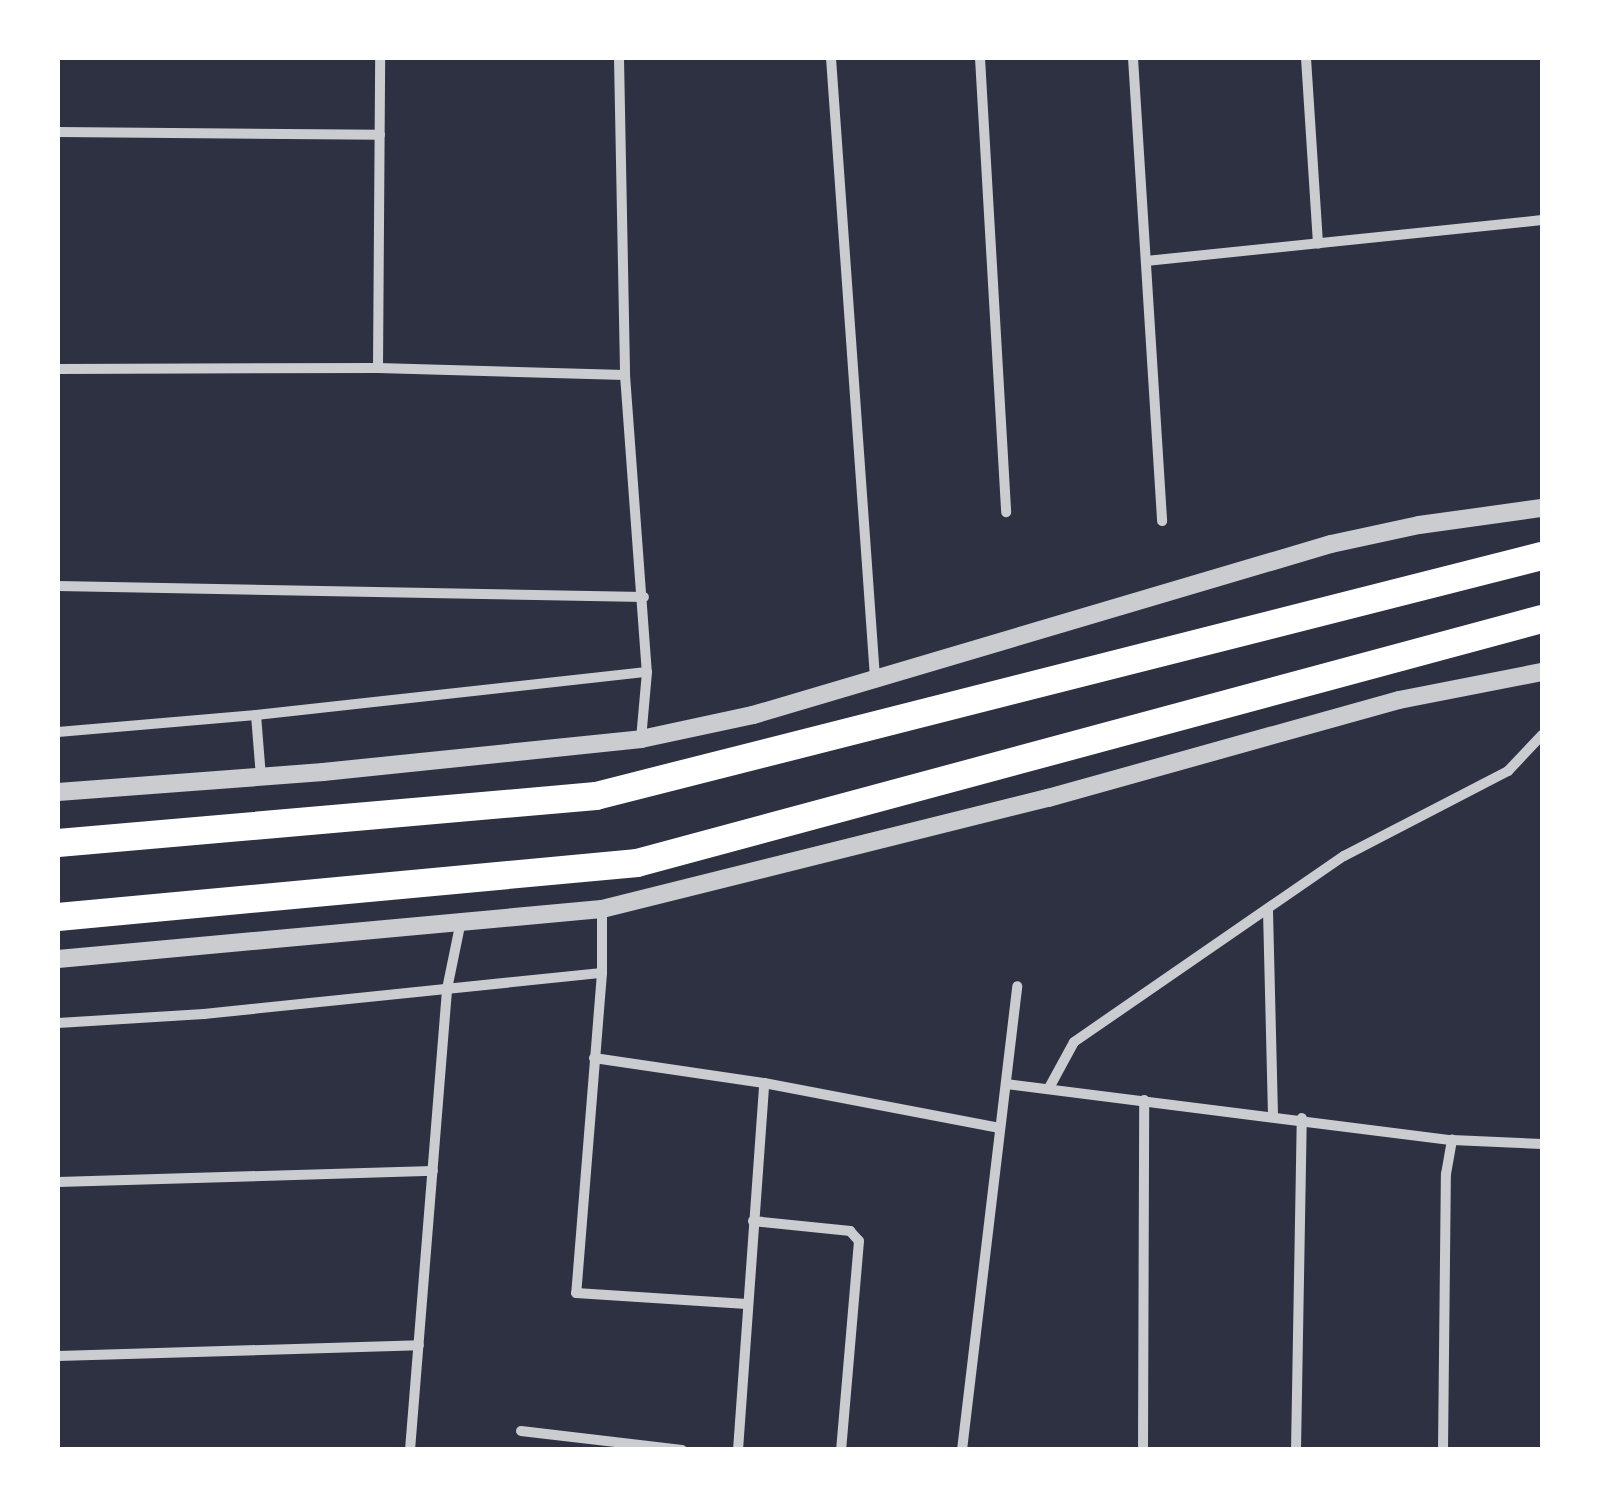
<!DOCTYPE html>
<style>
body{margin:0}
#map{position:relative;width:1600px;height:1507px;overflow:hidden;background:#2d3142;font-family:Raleway,sans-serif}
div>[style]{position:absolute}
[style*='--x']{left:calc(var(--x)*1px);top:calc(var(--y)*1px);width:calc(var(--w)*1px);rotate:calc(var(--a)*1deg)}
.minor>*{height:10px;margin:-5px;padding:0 5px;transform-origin:5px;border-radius:5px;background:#caccd0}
.tertiary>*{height:18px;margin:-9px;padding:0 9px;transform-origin:9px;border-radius:9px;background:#caccd0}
.trunk>*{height:28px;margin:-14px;padding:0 14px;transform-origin:14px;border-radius:14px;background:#fff}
span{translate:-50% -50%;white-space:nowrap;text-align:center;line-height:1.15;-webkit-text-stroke:10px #fff;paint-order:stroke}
.frame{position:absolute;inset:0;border:60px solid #fff;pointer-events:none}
</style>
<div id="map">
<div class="minor">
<div style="--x:619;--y:58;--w:317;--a:88.9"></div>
<div style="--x:625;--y:375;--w:298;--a:85.8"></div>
<div style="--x:647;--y:672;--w:67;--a:95.1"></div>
<div style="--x:831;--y:58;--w:622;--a:85.94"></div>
<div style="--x:980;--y:58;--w:455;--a:86.7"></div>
<div style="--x:1133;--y:58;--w:464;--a:86.4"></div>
<div style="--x:1306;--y:58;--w:186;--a:86.3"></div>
<div style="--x:58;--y:132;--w:322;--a:0.5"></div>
<div style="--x:1146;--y:261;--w:398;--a:-5.9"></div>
<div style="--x:378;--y:368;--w:310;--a:-89.6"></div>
<div style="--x:58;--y:369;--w:320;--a:-0.2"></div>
<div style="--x:378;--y:368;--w:247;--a:1.6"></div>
<div style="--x:58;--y:586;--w:586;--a:1.08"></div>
<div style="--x:256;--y:715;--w:393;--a:-6.3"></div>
<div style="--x:58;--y:732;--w:199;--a:-4.9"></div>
<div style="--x:256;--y:715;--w:62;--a:85.4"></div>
<div style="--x:602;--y:909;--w:64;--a:90"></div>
<div style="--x:602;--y:973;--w:321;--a:94.6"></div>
<div style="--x:576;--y:1293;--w:171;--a:3.7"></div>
<div style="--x:1268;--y:911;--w:203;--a:88.6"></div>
<div style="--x:58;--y:1023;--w:146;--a:-3.5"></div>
<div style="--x:204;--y:1014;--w:400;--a:-5.9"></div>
<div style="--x:594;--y:1058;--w:172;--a:8.4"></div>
<div style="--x:764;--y:1083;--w:240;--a:10.8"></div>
<div style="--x:1006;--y:1084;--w:450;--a:7.2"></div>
<div style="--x:1452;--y:1140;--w:90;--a:2.5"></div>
<div style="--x:1049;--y:1088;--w:52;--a:-61.5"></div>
<div style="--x:1074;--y:1042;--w:328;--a:-34.6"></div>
<div style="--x:1344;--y:856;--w:185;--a:-27.4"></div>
<div style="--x:1508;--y:771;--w:50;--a:-46.6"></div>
<div style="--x:58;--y:1182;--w:375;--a:-1.7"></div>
<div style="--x:753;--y:1221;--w:98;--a:5.9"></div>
<div style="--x:850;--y:1231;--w:13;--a:48"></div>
<div style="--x:859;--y:1241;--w:210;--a:94.9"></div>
<div style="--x:58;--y:1356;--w:361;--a:-1.7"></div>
<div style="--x:521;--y:1431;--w:162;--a:6.7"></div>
<div style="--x:410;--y:1450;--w:462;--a:-85.4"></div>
<div style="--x:447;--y:989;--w:69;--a:-78.4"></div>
<div style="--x:738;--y:1450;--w:368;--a:-85.9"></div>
<div style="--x:962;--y:1450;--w:467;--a:-83.2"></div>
<div style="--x:1143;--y:1450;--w:350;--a:-89.8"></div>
<div style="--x:1296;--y:1450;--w:332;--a:-89"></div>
<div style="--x:1443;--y:1450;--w:276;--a:-89.4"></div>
<div style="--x:1446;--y:1174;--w:35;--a:-80"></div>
</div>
<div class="tertiary">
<div style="--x:58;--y:792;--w:266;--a:-4.3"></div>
<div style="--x:323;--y:772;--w:320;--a:-5.9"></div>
<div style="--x:641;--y:739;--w:115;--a:-12.1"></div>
<div style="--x:753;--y:715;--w:603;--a:-16.48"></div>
<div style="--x:1331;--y:544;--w:90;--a:-12.2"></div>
<div style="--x:1419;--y:525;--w:124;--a:-7.9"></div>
<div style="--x:58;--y:959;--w:546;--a:-5.25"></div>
<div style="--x:602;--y:909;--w:460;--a:-14"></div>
<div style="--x:1048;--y:798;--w:364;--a:-15.6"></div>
<div style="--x:1399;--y:700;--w:146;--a:-11.1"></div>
</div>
<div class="trunk">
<div style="--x:58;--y:843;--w:540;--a:-4.99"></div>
<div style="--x:596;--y:796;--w:976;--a:-14.24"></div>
<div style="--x:58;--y:917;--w:582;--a:-5.33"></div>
<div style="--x:637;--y:863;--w:937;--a:-15.09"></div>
</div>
<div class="frame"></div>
</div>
